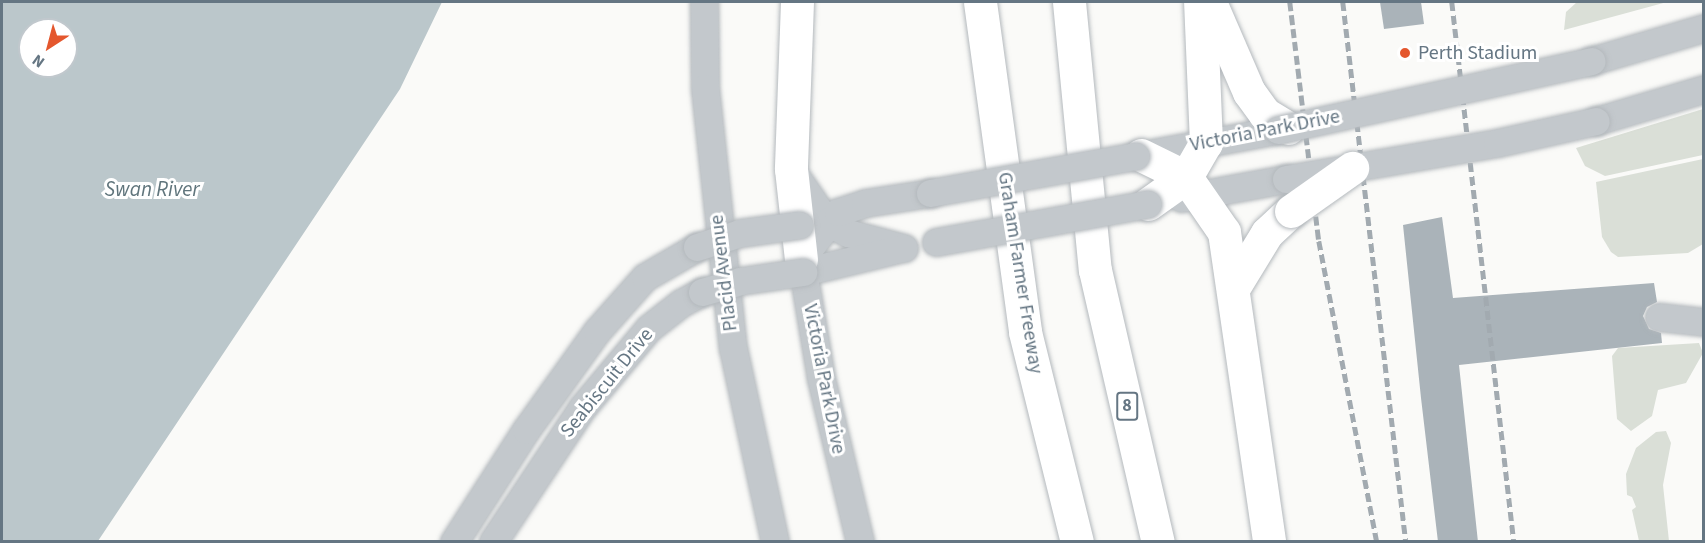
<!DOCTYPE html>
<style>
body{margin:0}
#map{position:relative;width:1705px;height:543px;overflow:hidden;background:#fafaf8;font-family:"Source Sans 3",sans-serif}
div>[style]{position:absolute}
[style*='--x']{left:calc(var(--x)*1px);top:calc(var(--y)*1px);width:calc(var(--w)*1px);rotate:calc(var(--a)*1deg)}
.green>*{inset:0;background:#dadfd7}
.water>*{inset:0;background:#bbc7cb}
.building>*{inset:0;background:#aab3b9}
.roads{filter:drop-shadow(0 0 2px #b4b9bd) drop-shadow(0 0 2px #b4b9bd)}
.minor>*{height:27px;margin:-13.5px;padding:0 13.5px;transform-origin:13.5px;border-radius:13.5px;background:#c3c8cc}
.highway>*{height:33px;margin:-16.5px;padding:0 16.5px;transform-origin:16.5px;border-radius:16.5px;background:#fff}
.rail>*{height:4.5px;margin-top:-2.25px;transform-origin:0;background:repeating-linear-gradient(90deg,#a2aab0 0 9px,transparent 0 13.5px)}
.bridges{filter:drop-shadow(0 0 2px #b4b9bd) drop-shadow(0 0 2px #b4b9bd)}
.minor-bridge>*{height:27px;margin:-13.5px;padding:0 13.5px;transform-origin:13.5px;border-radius:13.5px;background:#c3c8cc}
.highway-bridge>*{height:33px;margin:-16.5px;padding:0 16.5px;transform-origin:16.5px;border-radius:16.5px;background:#fff}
.dots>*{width:16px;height:16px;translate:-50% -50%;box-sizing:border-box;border:3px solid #fff;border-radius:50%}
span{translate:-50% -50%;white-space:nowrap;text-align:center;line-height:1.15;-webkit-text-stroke:6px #fff;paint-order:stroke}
.shield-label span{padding:2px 4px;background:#fff;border:2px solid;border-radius:4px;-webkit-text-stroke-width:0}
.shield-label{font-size:18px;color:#657683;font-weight:700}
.poi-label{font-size:20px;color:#657683}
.left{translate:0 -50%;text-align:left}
.street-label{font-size:20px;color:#657683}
.water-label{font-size:21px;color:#60757c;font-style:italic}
.frame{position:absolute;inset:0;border:3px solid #657683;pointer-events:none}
.north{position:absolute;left:18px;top:18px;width:60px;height:60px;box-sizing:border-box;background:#fff;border:2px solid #c1c8cd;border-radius:50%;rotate:216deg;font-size:16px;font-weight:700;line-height:24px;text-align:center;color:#657683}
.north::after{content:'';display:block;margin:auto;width:21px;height:27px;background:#e4572e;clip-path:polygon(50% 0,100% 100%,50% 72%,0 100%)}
</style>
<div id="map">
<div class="green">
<div style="clip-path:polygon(1577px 2px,1667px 2px,1564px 30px,1566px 12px)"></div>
<div style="clip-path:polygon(1703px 109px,1703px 155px,1605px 176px,1585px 166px,1576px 148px)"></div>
<div style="clip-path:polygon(1703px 159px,1703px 244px,1688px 253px,1618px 257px,1611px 252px,1602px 237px,1596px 182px)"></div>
<div style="clip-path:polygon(1699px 343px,1703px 353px,1686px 383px,1658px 390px,1652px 416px,1631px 431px,1617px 419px,1612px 356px,1618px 348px)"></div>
<div style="clip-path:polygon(1666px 431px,1671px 443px,1663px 485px,1669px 541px,1639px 541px,1632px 510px,1636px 507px,1632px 497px,1627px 495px,1626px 474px,1636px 448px,1656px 432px)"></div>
</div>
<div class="water">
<div style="clip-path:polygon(evenodd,2px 2px,442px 2px,400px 89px,98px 541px,2px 541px,2px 2px,30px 30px,66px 30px,66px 66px,30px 66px,30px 30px)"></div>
</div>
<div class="building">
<div style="clip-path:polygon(1380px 2px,1421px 2px,1424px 24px,1384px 29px)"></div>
<div style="clip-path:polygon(1442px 217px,1453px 298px,1654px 283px,1657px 302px,1647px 307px,1643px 316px,1649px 329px,1661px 333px,1662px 343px,1459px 365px,1478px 542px,1438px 542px,1421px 398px,1403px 225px)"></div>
</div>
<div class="roads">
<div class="minor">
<div style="--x:704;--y:2;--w:86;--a:89.3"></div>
<div style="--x:705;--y:88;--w:262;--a:83.9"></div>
<div style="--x:733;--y:348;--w:198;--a:77.8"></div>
<div style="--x:1591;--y:61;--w:118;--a:-16.3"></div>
<div style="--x:1596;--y:121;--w:113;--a:-16.5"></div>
<div style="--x:1136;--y:156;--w:144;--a:-10.4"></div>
<div style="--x:793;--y:172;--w:60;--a:55.8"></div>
<div style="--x:827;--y:222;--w:24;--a:28"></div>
<div style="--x:848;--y:233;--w:58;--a:15"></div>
<div style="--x:1181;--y:198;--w:107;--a:-10.3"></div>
<div style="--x:803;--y:272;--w:103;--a:-13.5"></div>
<div style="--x:1659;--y:317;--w:45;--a:6.3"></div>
<div style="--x:454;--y:542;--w:133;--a:-57.3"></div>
<div style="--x:526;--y:430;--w:122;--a:-54.4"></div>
<div style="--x:597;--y:331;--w:72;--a:-48.4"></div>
<div style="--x:645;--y:277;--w:60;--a:-30"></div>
<div style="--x:493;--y:542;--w:161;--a:-56.4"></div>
<div style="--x:582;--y:408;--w:104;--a:-50.1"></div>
<div style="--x:649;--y:328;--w:41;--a:-38"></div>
<div style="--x:681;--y:303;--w:24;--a:-28"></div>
<div style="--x:860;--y:542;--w:169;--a:-103.4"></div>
<div style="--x:821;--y:378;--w:121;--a:-99.5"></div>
<div style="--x:801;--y:259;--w:60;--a:-51.8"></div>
<div style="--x:838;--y:212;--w:28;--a:-18"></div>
<div style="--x:865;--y:203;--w:66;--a:-8.7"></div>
</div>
<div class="highway">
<div style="--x:797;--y:2;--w:167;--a:92.1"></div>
<div style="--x:791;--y:169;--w:91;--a:83.7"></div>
<div style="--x:980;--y:2;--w:333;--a:82.2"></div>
<div style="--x:1025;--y:332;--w:216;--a:76.1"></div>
<div style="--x:1069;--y:2;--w:269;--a:84.5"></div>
<div style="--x:1095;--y:270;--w:279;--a:77"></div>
<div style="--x:1210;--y:2;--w:98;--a:66.6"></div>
<div style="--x:1249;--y:92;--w:27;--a:54"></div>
<div style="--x:1265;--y:114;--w:27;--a:31"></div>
<div style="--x:1141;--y:155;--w:50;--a:26.1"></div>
<div style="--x:1186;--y:177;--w:67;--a:55.4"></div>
<div style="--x:1224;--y:232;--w:313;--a:81.7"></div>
<div style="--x:1148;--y:204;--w:47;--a:-35.4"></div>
<div style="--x:1186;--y:177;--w:39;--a:-60"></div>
<div style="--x:1206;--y:143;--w:141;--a:-92.4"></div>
<div style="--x:1234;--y:287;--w:63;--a:-58.6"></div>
<div style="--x:1267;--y:233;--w:33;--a:-43"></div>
</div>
</div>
<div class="rail">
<div style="--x:1290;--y:2;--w:241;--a:83.1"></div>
<div style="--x:1319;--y:241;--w:307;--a:79.1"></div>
<div style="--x:1343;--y:2;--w:544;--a:83.35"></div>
<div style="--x:1452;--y:2;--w:544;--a:83.45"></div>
</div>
<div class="bridges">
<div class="minor-bridge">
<div style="--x:1278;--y:130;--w:321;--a:-12.4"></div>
<div style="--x:1286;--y:179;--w:214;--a:-9.7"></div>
<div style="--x:1497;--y:143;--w:101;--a:-12.5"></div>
<div style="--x:930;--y:193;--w:209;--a:-10.2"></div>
<div style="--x:936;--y:242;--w:215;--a:-10.2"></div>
<div style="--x:697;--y:247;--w:45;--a:-18"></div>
<div style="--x:740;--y:233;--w:60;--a:-7.7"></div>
<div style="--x:702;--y:292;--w:40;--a:-16"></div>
<div style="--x:740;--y:281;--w:64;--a:-8.1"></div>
</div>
<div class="highway-bridge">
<div style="--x:1291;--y:211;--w:75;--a:-35.2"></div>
</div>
</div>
<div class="dots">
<div style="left:1405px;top:53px;background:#e4572e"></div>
</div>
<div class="shield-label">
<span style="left:1127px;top:406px">8</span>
</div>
<div class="poi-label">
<span class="left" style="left:1418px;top:53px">Perth Stadium</span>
</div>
<div class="street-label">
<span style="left:1265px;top:131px;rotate:-11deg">Victoria Park Drive</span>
<span style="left:724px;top:273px;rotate:-97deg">Placid Avenue</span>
<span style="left:1020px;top:273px;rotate:81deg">Graham Farmer Freeway</span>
<span style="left:824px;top:379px;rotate:79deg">Victoria Park Drive</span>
<span style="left:607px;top:383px;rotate:-51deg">Seabiscuit Drive</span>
</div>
<div class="water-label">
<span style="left:152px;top:189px">Swan River</span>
</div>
<div class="frame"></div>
<div class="north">N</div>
</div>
